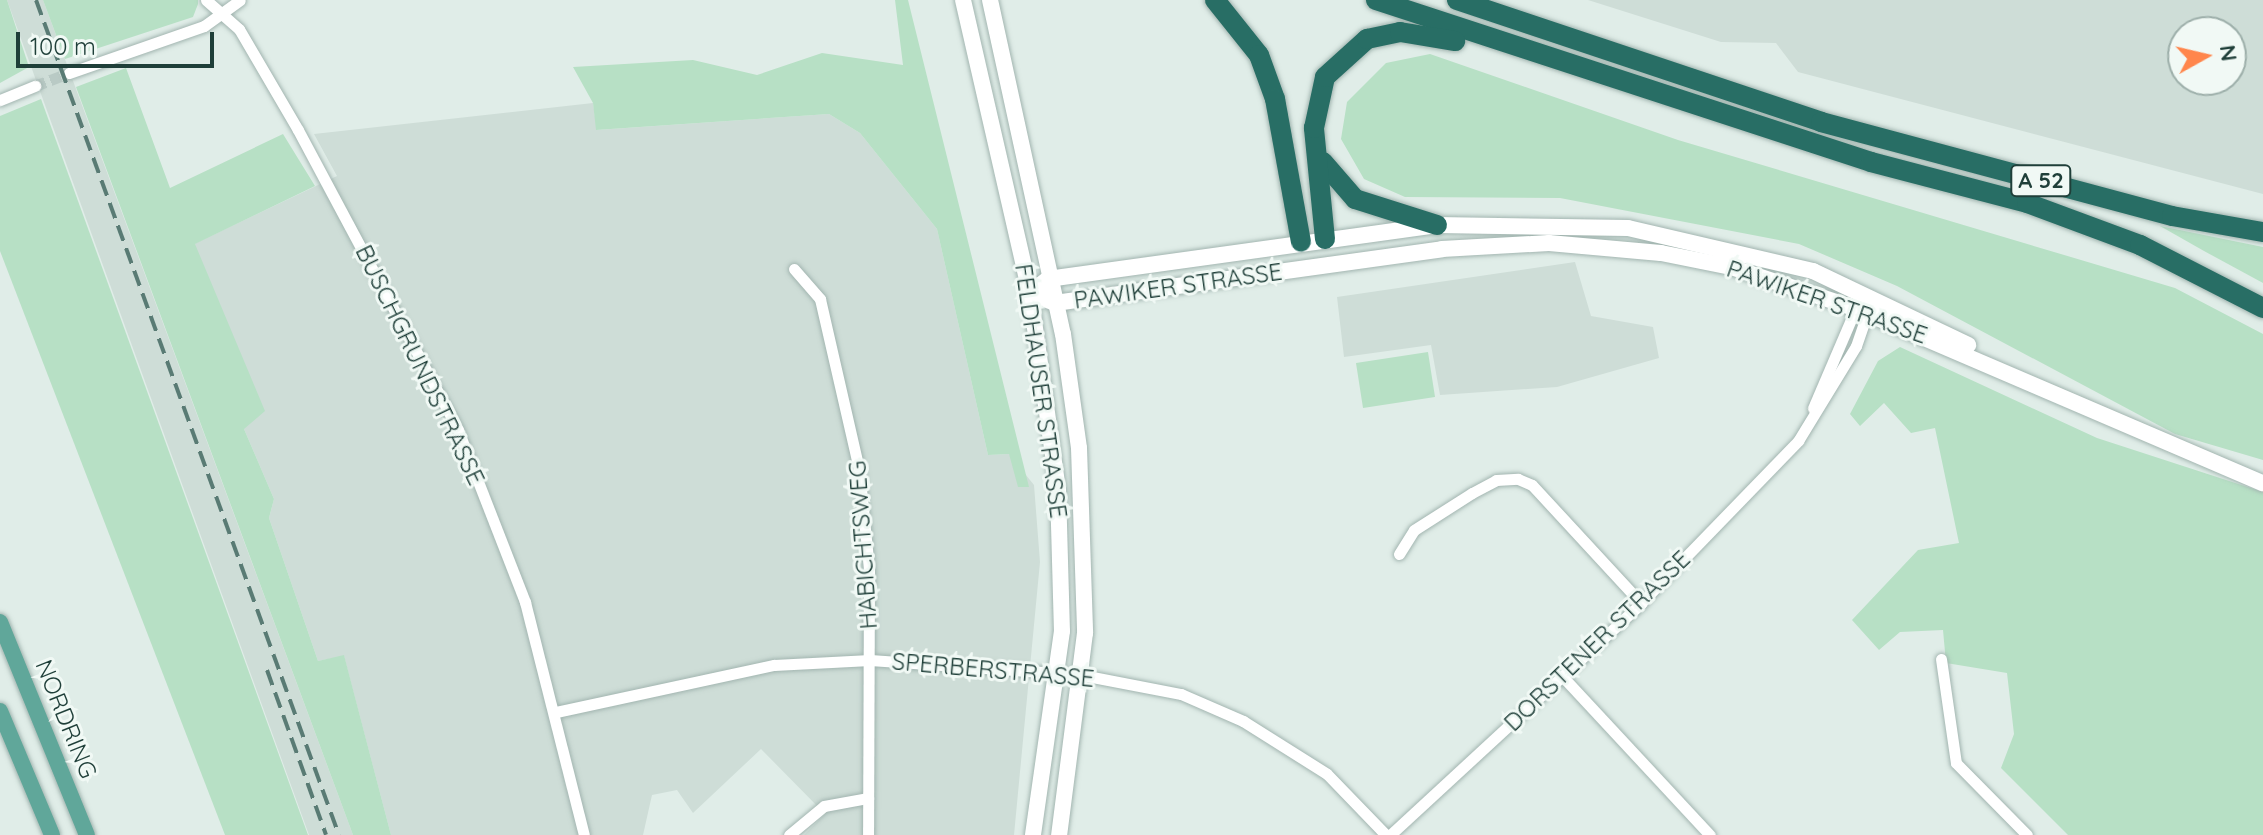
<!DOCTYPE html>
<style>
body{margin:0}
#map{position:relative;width:2263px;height:835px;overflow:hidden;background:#e0ede8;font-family:Quicksand,sans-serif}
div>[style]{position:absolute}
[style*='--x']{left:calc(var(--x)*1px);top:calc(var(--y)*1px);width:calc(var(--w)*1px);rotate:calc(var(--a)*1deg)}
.built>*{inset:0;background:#ceddd7}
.green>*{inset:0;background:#b7e0c5}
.street-tunnel>*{height:11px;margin-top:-5.5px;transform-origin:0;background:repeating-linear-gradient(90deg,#b9cac5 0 11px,transparent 0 16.5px)}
.roads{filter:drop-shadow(0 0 2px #a2b5b0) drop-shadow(0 0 2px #a2b5b0)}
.street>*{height:11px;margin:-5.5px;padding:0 5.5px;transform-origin:5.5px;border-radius:5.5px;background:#fff}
.secondary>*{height:16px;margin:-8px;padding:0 8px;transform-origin:8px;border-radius:8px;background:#fff}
.primary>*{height:16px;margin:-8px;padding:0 8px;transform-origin:8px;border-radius:8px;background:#60a79a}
.highway>*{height:20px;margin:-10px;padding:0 10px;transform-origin:10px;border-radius:10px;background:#286e65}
.rail>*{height:4px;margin-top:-2px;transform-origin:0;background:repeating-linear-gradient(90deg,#597b74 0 16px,transparent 0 24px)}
span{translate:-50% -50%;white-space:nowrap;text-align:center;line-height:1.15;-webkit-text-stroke:6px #f1f9f5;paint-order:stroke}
.shield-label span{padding:2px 6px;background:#f1f9f5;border:2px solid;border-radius:6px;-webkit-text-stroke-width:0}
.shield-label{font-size:22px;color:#1f3f39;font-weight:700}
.street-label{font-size:24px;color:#1f3f39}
.north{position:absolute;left:2167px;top:16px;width:80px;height:80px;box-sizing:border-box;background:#f1f9f5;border:2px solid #9dafaa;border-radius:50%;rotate:82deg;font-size:22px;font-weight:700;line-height:32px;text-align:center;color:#1f3f39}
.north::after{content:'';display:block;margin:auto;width:28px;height:36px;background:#ff864c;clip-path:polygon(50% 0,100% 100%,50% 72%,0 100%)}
.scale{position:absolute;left:16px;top:32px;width:198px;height:36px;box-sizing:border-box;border:4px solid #1f3f39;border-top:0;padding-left:10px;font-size:24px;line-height:28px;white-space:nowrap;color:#1f3f39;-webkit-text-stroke:6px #f1f9f5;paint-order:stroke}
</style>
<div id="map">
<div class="built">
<div style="clip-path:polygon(7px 0,43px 0,353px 835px,309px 835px)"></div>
<div style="clip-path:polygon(evenodd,1588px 0,2263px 0,2263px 194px,1798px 72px,1776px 43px,1721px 42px,1588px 0,2183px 32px,2231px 32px,2231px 80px,2183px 80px,2183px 32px)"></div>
<div style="clip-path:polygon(593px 103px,597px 130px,829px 114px,860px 133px,937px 229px,988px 455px,1009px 454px,1034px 485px,1040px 562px,1014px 835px,804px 835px,825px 814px,761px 749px,693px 813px,677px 790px,652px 795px,643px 835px,391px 835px,344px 656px,318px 661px,269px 518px,274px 499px,244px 429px,194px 244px,337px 176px,314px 134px)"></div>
<div style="clip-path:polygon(1575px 262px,1591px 316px,1653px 327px,1659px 358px,1557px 387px,1440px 395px,1431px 345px,1344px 357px,1337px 297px)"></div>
</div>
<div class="green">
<div style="clip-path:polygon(0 0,7px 0,29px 67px,0 83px)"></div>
<div style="clip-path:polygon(43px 0,198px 0,198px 4px,193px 17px,65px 59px)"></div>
<div style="clip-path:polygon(895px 0,908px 0,1029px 487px,1018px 487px,1009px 454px,988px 455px,937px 229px,860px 133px,829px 114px,596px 130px,593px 103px,573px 67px,693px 60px,757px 75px,822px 53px,903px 65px)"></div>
<div style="clip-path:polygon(1430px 54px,1678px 140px,2175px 288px,2263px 334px,2263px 460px,2175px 434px,1897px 286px,1799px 244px,1560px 198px,1405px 197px,1364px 179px,1341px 139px,1347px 102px,1386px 63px)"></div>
<div style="clip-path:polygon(126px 68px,170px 188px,283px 134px,315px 186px,195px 244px,265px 411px,244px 429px,274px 499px,269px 518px,318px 661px,344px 655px,391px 835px,353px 835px,76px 87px)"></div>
<div style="clip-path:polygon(41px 99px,308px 835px,225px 835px,0 251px,0 116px)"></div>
<div style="clip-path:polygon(2160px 226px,2263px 247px,2263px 283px,2204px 251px)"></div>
<div style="clip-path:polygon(1900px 347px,2097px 438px,2263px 492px,2263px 835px,2068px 835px,2001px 768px,2014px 734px,2007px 673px,1946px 663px,1943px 630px,1900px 632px,1879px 650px,1852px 620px,1918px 550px,1959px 543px,1935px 428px,1911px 433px,1884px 403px,1860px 426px,1850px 414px,1878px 361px)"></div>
<div style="clip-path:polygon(1428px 352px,1435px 397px,1363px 408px,1356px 363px)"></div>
</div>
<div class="street-tunnel">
<div style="--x:35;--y:86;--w:36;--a:-21"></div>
</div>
<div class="roads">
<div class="street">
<div style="--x:206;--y:0;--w:44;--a:41.3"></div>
<div style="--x:239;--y:29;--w:117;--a:59.7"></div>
<div style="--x:298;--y:130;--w:340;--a:61.9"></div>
<div style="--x:458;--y:430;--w:185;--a:68.7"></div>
<div style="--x:525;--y:602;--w:240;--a:75.8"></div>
<div style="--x:69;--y:73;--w:143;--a:-19.2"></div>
<div style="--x:204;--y:26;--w:44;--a:-35.8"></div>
<div style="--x:0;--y:100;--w:38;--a:-22"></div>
<div style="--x:794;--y:269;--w:40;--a:49"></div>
<div style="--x:820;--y:299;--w:174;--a:77.1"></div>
<div style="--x:859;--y:469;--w:100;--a:84.3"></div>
<div style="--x:869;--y:569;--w:266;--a:90.2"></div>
<div style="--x:1813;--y:408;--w:114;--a:-66.8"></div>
<div style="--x:1399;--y:554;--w:28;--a:-58"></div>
<div style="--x:1414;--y:530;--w:69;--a:-32.5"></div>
<div style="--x:1472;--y:493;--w:27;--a:-28"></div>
<div style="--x:1496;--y:480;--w:22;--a:-3"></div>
<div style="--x:1518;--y:479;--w:15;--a:23"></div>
<div style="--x:1532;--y:485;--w:161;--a:47.3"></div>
<div style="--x:1941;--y:659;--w:105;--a:81.8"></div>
<div style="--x:1956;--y:763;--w:101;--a:45.4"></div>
<div style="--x:1563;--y:677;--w:216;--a:47.1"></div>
<div style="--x:556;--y:712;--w:223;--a:-12.2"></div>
<div style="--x:774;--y:665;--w:96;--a:-3"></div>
<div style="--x:870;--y:660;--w:213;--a:4"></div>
<div style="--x:1082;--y:675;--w:101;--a:10.9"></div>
<div style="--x:1181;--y:694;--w:68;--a:23.5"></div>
<div style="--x:1243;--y:721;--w:99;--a:32.2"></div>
<div style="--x:1327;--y:774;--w:85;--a:46"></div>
<div style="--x:789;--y:835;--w:45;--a:-39.6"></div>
<div style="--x:824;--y:806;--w:45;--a:-10.3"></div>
<div style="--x:1390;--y:835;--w:342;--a:-42.7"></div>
<div style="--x:1641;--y:603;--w:226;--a:-45.9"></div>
<div style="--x:1798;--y:441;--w:111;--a:-58.6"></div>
<div style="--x:1856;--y:346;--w:40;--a:-71.1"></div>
</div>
<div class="secondary">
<div style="--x:963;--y:0;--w:301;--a:77.1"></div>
<div style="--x:1030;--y:293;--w:198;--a:81.9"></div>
<div style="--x:1058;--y:489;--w:142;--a:88.4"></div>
<div style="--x:1062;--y:631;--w:206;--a:98.1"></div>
<div style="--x:990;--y:0;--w:342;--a:77.7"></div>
<div style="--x:1063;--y:334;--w:115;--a:82"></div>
<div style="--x:1079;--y:448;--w:185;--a:88.1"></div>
<div style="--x:1085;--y:633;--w:204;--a:97.3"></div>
<div style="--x:1030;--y:293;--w:27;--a:22"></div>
<div style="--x:1055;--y:303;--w:391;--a:-7.9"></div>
<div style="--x:1442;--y:249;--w:107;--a:-3.2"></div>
<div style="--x:1549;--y:243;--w:112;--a:5.1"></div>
<div style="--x:1661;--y:253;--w:71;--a:11.3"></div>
<div style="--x:1731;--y:267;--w:130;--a:18.4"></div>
<div style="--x:1854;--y:308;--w:445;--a:23.2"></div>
<div style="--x:1030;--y:293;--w:23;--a:-38"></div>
<div style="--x:1048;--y:279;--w:393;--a:-7.9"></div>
<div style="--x:1437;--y:225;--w:191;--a:0.9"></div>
<div style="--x:1628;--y:228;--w:190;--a:13.1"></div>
<div style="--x:1813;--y:271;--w:172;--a:25.5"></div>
</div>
<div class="primary">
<div style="--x:0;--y:622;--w:230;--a:67.8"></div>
<div style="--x:0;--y:711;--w:134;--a:67.2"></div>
</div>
<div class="highway">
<div style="--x:1215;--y:0;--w:70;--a:51.3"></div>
<div style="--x:1259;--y:55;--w:47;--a:70"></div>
<div style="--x:1275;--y:99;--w:145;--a:79.7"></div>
<div style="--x:1376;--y:0;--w:521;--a:18.12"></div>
<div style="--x:1871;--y:162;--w:161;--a:14.7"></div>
<div style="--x:2027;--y:203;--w:121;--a:20.4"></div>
<div style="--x:2140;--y:245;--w:138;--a:27.1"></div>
<div style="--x:1457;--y:0;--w:384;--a:18.5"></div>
<div style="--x:1821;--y:122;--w:363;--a:15"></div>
<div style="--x:2172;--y:216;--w:92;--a:10"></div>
<div style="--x:1323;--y:162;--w:49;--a:49.1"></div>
<div style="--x:1355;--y:199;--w:86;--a:17.6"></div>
<div style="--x:1325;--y:239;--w:112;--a:-95.7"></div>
<div style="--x:1314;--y:128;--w:52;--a:-77.8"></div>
<div style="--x:1325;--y:77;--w:57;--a:-42.1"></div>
<div style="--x:1367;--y:39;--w:34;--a:-12"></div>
<div style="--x:1400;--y:32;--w:56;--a:9.3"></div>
</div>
</div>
<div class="rail">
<div style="--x:36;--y:0;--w:888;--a:70.06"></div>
<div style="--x:267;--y:670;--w:175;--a:70.3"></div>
</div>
<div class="shield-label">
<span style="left:2041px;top:181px">A 52</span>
</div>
<div class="street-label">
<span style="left:1178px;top:286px;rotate:-8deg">PAWIKER STRASSE</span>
<span style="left:1827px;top:302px;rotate:19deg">PAWIKER STRASSE</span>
<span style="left:420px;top:365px;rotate:64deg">BUSCHGRUNDSTRASSE</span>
<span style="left:1041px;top:391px;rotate:82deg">FELDHAUSER STRASSE</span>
<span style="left:863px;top:545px;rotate:-94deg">HABICHTSWEG</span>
<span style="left:1597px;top:641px;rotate:-44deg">DORSTENER STRASSE</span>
<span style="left:993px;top:670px;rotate:5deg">SPERBERSTRASSE</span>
<span style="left:66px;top:719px;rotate:68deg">NORDRING</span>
</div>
<div class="north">N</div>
<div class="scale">100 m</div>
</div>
